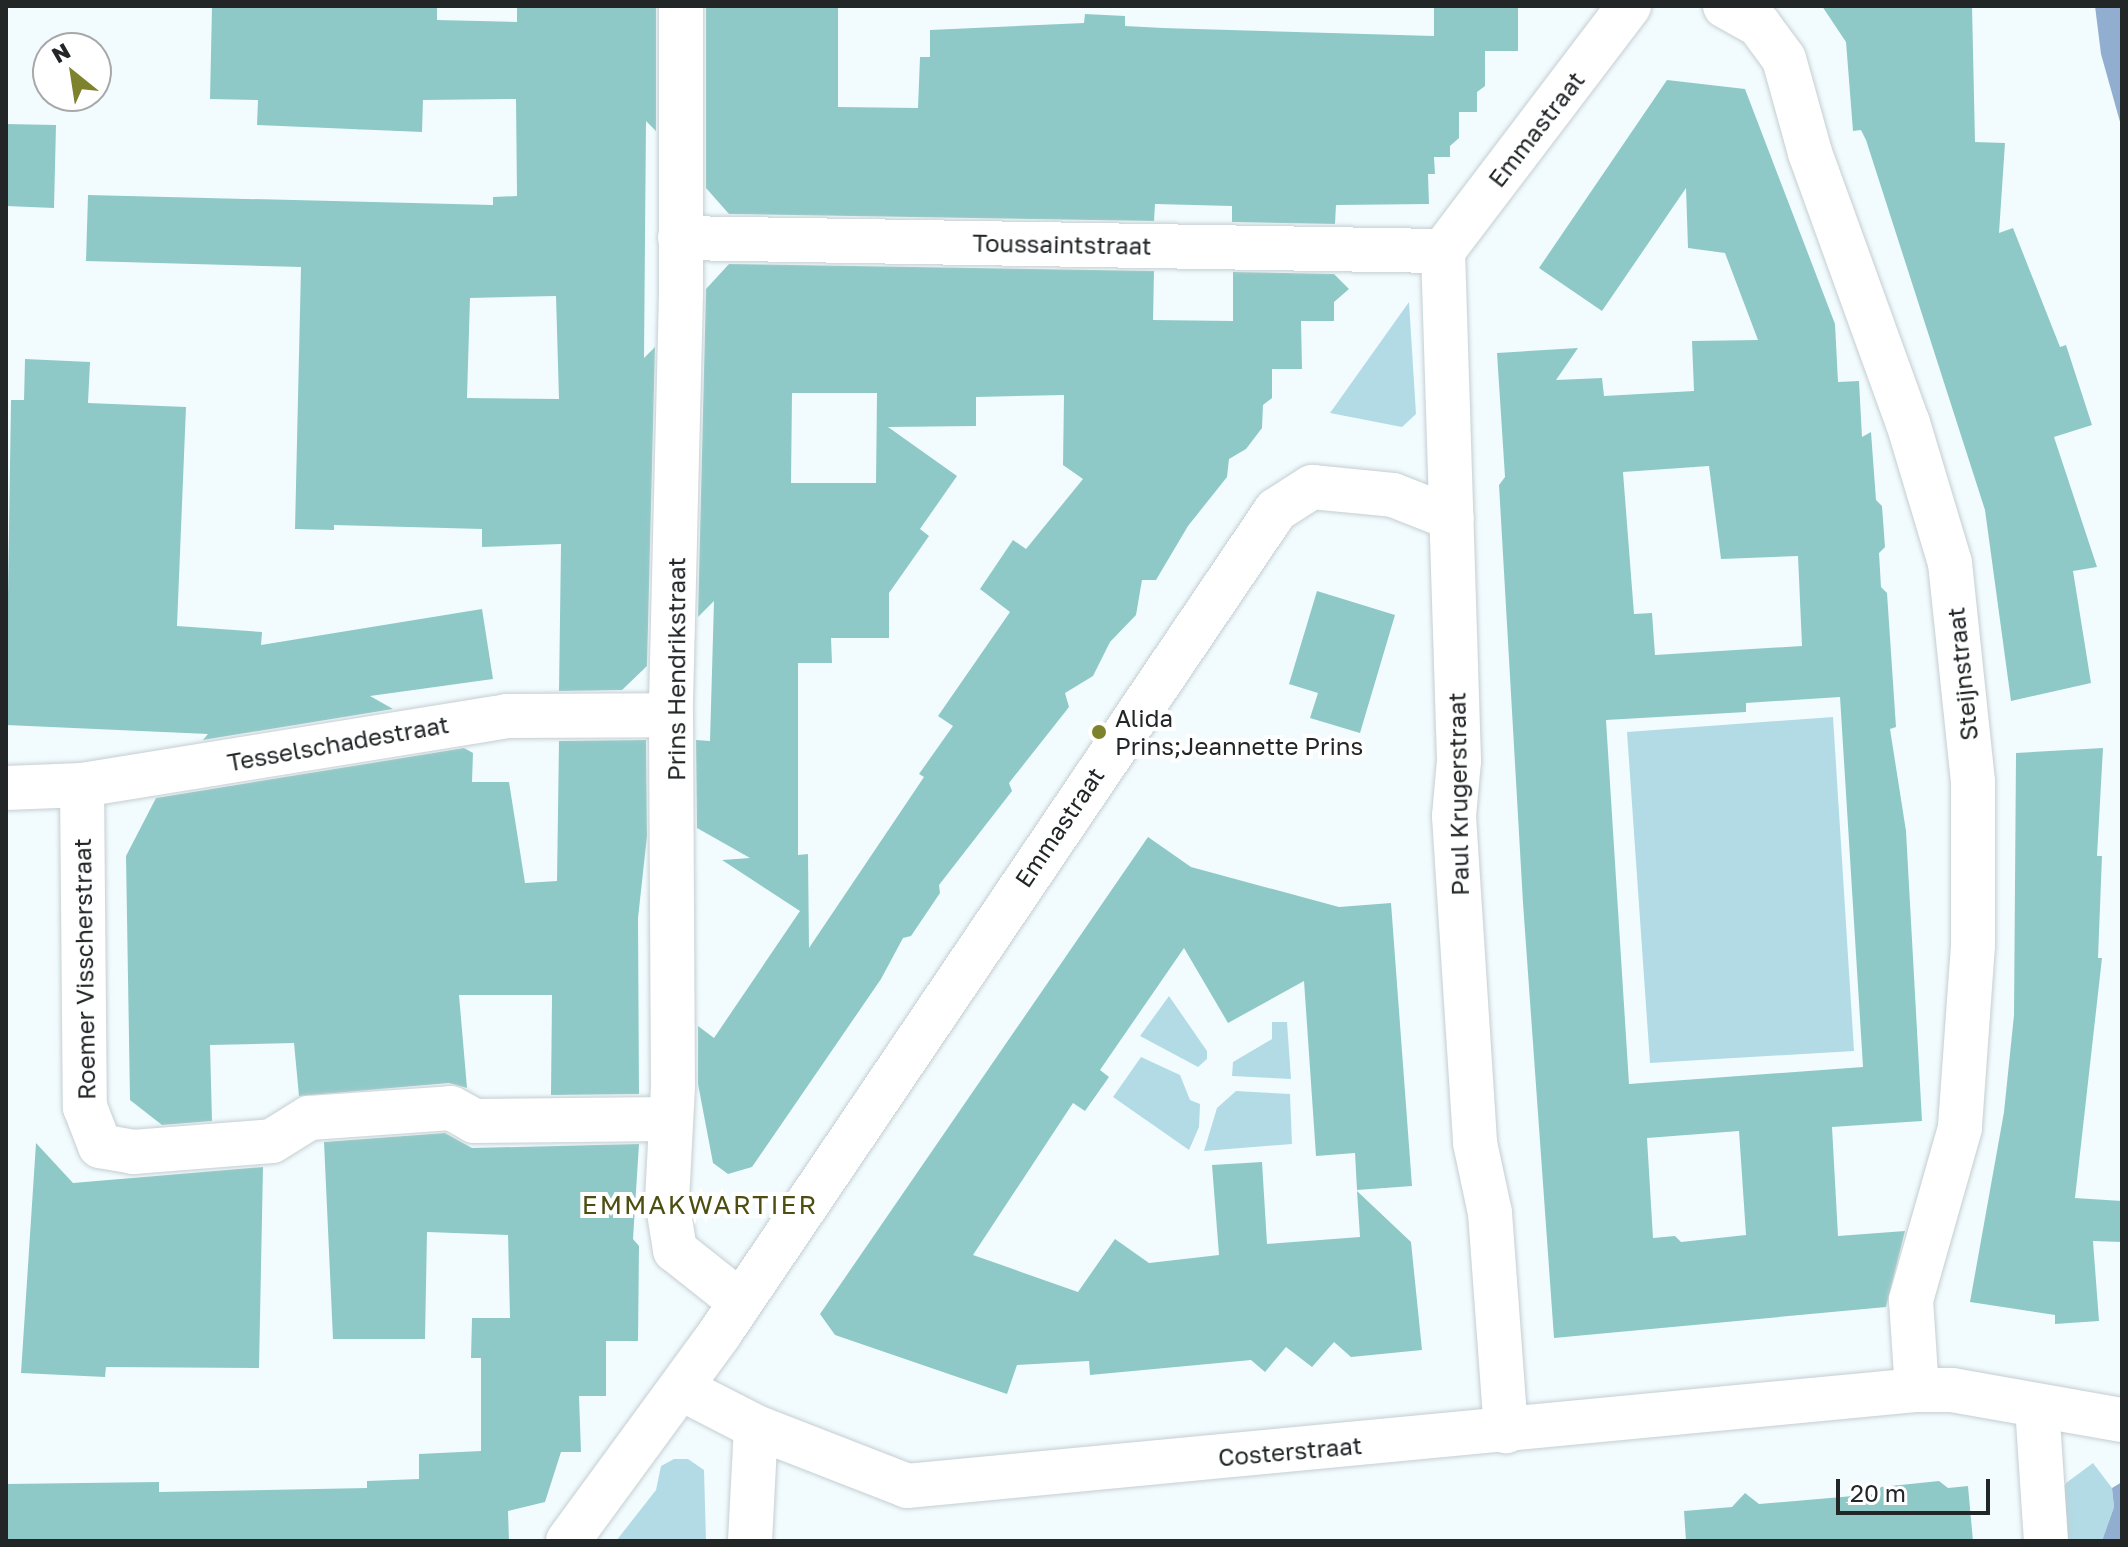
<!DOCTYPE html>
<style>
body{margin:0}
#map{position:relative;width:2128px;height:1547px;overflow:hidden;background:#f2fcff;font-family:"Golos Text",sans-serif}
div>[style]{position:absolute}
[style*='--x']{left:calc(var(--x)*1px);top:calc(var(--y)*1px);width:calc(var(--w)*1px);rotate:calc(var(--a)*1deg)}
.green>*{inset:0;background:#b3dbe5}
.water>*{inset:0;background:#91add0}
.building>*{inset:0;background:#8fc9c7}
.roads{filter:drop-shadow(0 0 2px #c5ced1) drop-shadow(0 0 2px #c5ced1)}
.minor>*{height:44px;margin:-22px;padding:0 22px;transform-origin:22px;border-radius:22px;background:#fff}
.dots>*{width:22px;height:22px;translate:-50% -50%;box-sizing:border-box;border:4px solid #fff;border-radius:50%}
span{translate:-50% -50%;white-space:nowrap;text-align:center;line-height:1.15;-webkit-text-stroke:8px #fff;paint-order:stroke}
.street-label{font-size:24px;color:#222627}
.poi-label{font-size:24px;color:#222627}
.left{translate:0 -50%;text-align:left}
.neighbourhood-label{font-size:26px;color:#4c4e12;letter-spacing:2px}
.frame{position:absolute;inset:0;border:8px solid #222627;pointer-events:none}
.north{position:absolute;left:32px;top:32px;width:80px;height:80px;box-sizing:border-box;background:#fff;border:2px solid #a7a8a9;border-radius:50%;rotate:330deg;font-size:22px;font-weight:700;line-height:32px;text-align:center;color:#222627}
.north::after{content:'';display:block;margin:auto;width:28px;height:36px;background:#7f822c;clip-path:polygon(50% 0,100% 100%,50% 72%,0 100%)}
.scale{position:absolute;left:1836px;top:1479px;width:154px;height:36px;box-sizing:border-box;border:4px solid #222627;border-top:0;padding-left:10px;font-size:24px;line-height:28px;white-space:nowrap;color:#222627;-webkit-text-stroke:6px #fff;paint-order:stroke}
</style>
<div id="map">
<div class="green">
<div style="clip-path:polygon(1409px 302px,1416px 414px,1402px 427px,1330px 413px)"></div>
<div style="clip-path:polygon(1833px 717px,1854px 1051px,1650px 1063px,1627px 732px)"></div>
<div style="clip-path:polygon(1169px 996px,1207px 1051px,1207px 1059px,1198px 1067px,1140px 1036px)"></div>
<div style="clip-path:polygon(1272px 1022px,1287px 1022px,1291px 1079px,1232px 1076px,1233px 1062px,1272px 1039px)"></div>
<div style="clip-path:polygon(1141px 1057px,1180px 1075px,1190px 1100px,1200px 1104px,1199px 1127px,1189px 1150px,1113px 1097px)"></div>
<div style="clip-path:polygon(1236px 1091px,1290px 1094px,1292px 1144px,1204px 1151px,1217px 1108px)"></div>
<div style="clip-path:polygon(674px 1459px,688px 1459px,704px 1470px,706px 1541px,616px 1541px,656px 1490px,661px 1466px)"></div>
<div style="clip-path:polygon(2093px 1463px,2112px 1488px,2114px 1507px,2102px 1541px,2060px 1541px,2060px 1495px,2066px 1483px)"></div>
</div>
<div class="water">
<div style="clip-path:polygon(2095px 6px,2122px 6px,2122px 129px,2101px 54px)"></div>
<div style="clip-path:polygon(2122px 1482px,2122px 1541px,2102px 1541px,2114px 1507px,2112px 1488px)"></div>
</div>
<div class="building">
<div style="clip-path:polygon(evenodd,212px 6px,437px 6px,437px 20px,517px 22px,517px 6px,656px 6px,656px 131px,646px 121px,644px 358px,655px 347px,647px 666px,622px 690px,559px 691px,561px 544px,482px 547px,482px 529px,334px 525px,334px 530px,295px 529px,301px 267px,86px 261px,88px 195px,493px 205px,493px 197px,517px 196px,516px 99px,423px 100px,422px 132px,257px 125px,258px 100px,210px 99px,212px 6px,556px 296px,559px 399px,467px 398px,470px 298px,556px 296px)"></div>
<div style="clip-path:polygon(706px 6px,838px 6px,838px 107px,918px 108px,920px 57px,930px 57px,930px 30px,1084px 23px,1085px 14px,1125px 16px,1125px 26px,1163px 28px,1434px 36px,1434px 6px,1518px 6px,1518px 51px,1485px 51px,1485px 86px,1477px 92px,1477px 112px,1459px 112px,1459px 138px,1450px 146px,1450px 157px,1434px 157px,1435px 174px,1428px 174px,1429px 204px,1336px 205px,1335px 224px,1232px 222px,1232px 206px,1155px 204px,1154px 221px,729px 214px,706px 188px)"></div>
<div style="clip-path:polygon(1822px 6px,1972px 6px,1975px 142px,2005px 143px,1999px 233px,2013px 228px,2060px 347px,2066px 345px,2092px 425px,2054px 437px,2097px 567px,2073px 571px,2091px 683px,2011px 701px,1985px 510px,1866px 140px,1861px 130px,1853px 131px,1846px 42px)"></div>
<div style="clip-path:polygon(evenodd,1667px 80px,1745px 89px,1835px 324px,1838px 382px,1859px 381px,1862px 437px,1871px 432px,1876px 500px,1882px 506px,1885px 547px,1879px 553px,1881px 587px,1887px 593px,1896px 727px,1890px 729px,1906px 831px,1922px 1121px,1832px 1127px,1838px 1236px,1905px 1231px,1886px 1307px,1554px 1338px,1523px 903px,1499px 485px,1505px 477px,1497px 353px,1578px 348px,1556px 380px,1602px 378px,1604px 396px,1694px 391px,1692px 341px,1758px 340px,1725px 253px,1688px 248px,1686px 188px,1602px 311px,1539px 268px,1667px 80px,1709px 466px,1721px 559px,1798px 556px,1802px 646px,1655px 655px,1652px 613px,1634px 614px,1623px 472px,1709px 466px,1667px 80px,1840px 697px,1863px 1067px,1629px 1084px,1606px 720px,1746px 712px,1746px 703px,1840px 697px,1667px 80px,1739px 1131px,1746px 1235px,1681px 1242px,1675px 1236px,1653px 1238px,1647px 1138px,1739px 1131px)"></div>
<div style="clip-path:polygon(6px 124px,56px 125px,54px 208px,6px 206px)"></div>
<div style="clip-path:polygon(evenodd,729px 264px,1154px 271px,1153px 320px,1233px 321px,1233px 272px,1334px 274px,1349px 289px,1334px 302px,1334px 321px,1301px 321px,1302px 369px,1272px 369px,1272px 398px,1263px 405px,1262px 428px,1246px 449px,1229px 459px,1227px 477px,1188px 526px,1156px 580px,1142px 580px,1136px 615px,1110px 642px,1093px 676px,1065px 693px,1069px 707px,1009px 783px,1012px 791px,939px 885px,940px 893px,911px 936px,903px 938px,881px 979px,752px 1167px,728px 1174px,713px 1163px,698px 1084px,698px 1026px,714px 1038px,800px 911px,722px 860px,750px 858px,697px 828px,696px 740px,710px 741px,714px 601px,698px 617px,706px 289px,729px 264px,792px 393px,877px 393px,876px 483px,791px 483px,792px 393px,729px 264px,1064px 395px,1063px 465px,1083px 479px,1026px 549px,1013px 540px,980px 589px,1010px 612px,938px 716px,953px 726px,919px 774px,924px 777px,809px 948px,808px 854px,798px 855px,798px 663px,832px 663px,831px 638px,889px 638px,889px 593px,929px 536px,920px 529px,957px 476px,888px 427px,976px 426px,976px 397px,1064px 395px)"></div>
<div style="clip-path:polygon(25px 359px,90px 362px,88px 403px,186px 407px,177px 626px,262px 632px,261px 645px,482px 609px,493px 679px,370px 696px,393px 709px,203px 740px,208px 734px,6px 725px,11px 400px,24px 400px)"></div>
<div style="clip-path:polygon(1317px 591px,1395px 615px,1360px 733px,1310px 718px,1318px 693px,1289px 684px)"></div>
<div style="clip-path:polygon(646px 740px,647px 836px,638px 918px,639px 1094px,551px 1095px,552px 995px,459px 995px,467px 1088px,449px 1083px,299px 1096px,294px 1043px,210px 1045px,212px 1121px,162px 1125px,130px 1100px,126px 856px,156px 798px,464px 748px,473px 753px,472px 782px,509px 782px,525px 883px,557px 881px,559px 741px)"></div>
<div style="clip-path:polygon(2103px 748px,2097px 856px,2102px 856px,2098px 958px,2102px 958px,2075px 1198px,2122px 1201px,2122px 1242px,2093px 1241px,2099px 1321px,2055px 1324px,2055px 1315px,1970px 1302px,2004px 1112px,2014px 1015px,2016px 753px)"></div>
<div style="clip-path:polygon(1148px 837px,1191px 867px,1339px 907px,1391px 903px,1412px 1186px,1357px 1190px,1355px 1153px,1316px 1156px,1304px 981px,1228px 1023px,1184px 948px,1100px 1070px,1109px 1077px,1085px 1111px,1073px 1103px,973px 1255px,1078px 1292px,1115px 1239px,1149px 1263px,1219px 1255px,1212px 1165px,1262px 1162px,1267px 1244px,1360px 1237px,1357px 1191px,1411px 1242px,1422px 1350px,1351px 1357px,1334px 1342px,1312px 1367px,1286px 1347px,1265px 1372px,1251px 1360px,1090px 1375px,1089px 1361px,1017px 1365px,1007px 1394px,835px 1335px,820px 1314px)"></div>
<div style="clip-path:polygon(445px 1133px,472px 1148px,639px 1144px,633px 1239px,639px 1246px,638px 1341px,606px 1341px,606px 1396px,579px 1396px,581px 1452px,561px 1452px,545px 1502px,508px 1511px,509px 1541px,6px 1541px,6px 1484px,159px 1482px,159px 1492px,367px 1488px,367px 1481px,419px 1479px,419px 1454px,481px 1451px,481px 1358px,471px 1358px,472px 1318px,510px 1318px,508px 1235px,427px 1232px,425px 1339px,333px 1339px,324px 1142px)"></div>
<div style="clip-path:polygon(36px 1143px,73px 1183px,263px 1167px,259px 1368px,106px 1367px,105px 1377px,21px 1373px)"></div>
<div style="clip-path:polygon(1939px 1481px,1948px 1488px,1968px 1486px,1973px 1541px,1686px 1541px,1684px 1511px,1732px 1507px,1745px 1493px,1759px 1504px,1876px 1494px,1881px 1487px)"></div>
</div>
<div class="roads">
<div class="minor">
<div style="--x:681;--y:6;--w:287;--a:90"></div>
<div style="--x:681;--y:293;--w:422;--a:91.4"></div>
<div style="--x:671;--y:715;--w:371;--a:89.7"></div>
<div style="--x:673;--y:1086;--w:114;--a:93"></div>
<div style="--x:667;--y:1200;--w:51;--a:80.9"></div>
<div style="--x:675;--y:1250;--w:80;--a:38.4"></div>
<div style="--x:1725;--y:6;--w:39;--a:29"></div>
<div style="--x:1759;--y:25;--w:42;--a:53.7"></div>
<div style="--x:1784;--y:59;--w:98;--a:74.5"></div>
<div style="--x:1810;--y:153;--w:287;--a:70.1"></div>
<div style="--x:1908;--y:423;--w:146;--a:73.3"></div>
<div style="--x:1950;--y:563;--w:220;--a:84"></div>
<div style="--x:1973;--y:782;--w:163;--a:90"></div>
<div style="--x:1973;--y:945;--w:183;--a:94.1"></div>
<div style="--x:1960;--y:1128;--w:179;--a:105.9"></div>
<div style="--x:1911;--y:1300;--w:90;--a:86.2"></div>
<div style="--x:680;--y:238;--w:763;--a:0.98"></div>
<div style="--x:1443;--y:251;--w:510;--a:88.2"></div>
<div style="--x:1459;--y:761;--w:55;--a:95.2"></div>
<div style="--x:1454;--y:816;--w:328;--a:86.3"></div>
<div style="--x:1475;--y:1143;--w:72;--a:77.9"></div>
<div style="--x:1490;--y:1213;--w:219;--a:85.8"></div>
<div style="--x:1443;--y:251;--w:308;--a:-52.8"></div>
<div style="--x:82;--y:785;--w:322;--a:89.5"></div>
<div style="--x:85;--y:1107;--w:42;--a:69"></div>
<div style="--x:100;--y:1146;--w:34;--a:10"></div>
<div style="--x:133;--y:1152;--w:139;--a:-4.5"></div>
<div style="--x:272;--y:1141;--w:44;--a:-31.9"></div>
<div style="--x:309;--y:1118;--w:142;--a:-4"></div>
<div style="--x:451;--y:1108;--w:26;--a:29"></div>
<div style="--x:474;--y:1121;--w:195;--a:-0.6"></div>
<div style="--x:6;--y:788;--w:76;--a:-2.3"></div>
<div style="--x:82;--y:785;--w:431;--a:-9.2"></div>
<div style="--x:507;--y:716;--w:164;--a:-0.3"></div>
<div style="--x:682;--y:1389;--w:83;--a:27.2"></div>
<div style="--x:756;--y:1427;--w:162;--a:21.3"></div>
<div style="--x:907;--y:1486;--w:1015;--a:-5.43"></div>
<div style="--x:1917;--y:1390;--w:35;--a:0"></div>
<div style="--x:1952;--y:1390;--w:173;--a:10"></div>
<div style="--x:2037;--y:1406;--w:135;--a:86.2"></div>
<div style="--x:568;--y:1541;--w:258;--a:-53.8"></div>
<div style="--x:720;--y:1333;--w:993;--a:-55.96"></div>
<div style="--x:1276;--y:510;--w:43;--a:-32.6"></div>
<div style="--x:1312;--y:487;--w:81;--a:5.6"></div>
<div style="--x:1393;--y:495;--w:63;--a:21.3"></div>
<div style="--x:750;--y:1541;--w:114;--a:-87"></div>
</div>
</div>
<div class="dots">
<div style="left:1099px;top:732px;background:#7f822c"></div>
</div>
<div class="street-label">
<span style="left:1536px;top:129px;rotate:-52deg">Emmastraat</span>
<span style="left:1062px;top:244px;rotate:1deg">Toussaintstraat</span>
<span style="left:676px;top:669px;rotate:-90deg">Prins Hendrikstraat</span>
<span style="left:1962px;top:674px;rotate:-96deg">Steijnstraat</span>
<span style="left:338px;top:743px;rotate:-10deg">Tesselschadestraat</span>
<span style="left:1458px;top:794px;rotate:-91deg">Paul Krugerstraat</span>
<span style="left:1059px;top:827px;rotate:-56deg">Emmastraat</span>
<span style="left:84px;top:969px;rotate:-91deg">Roemer Visscherstraat</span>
<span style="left:1290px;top:1451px;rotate:-5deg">Costerstraat</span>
</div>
<div class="poi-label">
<span class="left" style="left:1115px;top:732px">Alida<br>Prins;Jeannette Prins</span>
</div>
<div class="neighbourhood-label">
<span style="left:700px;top:1205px">EMMAKWARTIER</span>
</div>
<div class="frame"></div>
<div class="north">N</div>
<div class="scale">20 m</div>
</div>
